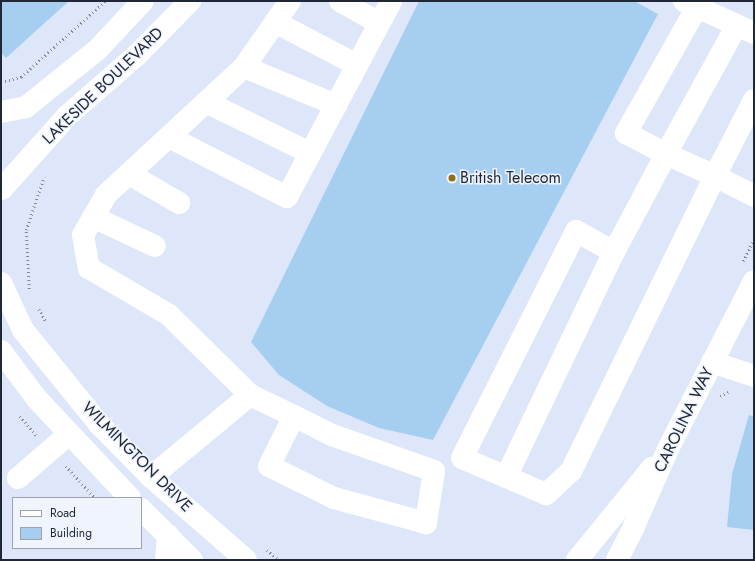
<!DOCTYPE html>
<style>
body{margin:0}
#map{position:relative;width:755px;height:561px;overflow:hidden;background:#dee7f9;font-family:Jost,sans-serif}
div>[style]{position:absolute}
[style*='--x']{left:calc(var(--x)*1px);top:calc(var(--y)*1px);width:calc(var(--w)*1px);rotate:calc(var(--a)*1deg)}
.building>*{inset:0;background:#a6cef1}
.path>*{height:2.5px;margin-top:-1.25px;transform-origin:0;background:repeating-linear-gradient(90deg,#81899a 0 1px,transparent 0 4px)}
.minor>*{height:22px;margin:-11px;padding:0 11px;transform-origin:11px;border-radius:11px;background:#fff}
.dots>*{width:11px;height:11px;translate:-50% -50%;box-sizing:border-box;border:2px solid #f0f4fd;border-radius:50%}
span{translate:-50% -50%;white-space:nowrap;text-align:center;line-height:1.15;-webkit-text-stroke:3px #f0f4fd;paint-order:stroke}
.street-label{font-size:16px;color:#202838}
.poi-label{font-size:16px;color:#202838}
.left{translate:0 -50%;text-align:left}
.frame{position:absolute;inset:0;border:2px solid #202838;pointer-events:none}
.legend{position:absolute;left:12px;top:497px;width:130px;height:52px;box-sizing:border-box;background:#f0f4fd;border:1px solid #9da2ae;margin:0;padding:5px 7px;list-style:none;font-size:12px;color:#202838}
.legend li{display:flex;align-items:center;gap:8px;height:20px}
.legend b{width:20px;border:1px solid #9da2ae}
</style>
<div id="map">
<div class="building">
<div style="clip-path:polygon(1px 1px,69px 1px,6px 58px,1px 53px)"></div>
<div style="clip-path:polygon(419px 1px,634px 1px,658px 14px,433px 440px,379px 428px,327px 406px,279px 375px,251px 342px)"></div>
<div style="clip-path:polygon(749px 415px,754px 417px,754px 530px,727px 527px,732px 474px)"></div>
</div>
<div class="path">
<div style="--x:1;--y:82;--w:21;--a:-14"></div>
<div style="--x:21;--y:77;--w:113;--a:-42.1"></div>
<div style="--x:743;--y:261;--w:25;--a:-63"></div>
<div style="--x:29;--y:289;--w:59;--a:-92.9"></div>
<div style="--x:26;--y:230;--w:56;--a:-71.2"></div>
<div style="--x:39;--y:309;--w:13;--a:61"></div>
<div style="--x:720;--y:396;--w:11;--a:-27"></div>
<div style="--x:20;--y:416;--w:25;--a:50"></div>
<div style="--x:66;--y:466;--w:43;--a:47.8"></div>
<div style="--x:267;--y:550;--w:16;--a:40"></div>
</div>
<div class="minor">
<div style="--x:290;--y:1;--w:80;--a:124.9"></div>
<div style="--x:244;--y:67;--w:188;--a:137.2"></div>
<div style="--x:106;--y:195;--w:46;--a:119.9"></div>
<div style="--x:83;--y:235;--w:34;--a:80"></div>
<div style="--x:89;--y:268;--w:93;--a:30.4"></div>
<div style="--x:169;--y:315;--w:114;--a:44.6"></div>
<div style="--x:250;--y:395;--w:49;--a:25.5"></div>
<div style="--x:294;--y:416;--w:42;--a:26.6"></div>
<div style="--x:332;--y:435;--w:108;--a:19.4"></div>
<div style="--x:434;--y:471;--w:53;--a:98.7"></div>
<div style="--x:426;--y:523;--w:95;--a:-164.8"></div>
<div style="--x:334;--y:498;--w:72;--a:-153.8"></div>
<div style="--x:269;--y:466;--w:56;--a:-63.4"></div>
<div style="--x:340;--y:1;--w:45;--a:29.4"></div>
<div style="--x:684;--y:1;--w:77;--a:24.6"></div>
<div style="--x:697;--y:7;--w:145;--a:119.4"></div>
<div style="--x:626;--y:133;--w:45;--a:27.7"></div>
<div style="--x:666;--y:154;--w:147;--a:-61.2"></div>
<div style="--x:275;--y:22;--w:93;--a:27.7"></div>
<div style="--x:244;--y:67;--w:100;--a:22.4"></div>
<div style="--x:754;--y:100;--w:85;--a:117.2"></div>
<div style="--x:715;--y:176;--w:328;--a:116"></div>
<div style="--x:571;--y:471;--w:34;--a:137"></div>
<div style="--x:546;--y:494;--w:91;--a:-156.8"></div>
<div style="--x:462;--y:458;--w:254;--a:-63.3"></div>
<div style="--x:576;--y:231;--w:43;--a:28.9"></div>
<div style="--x:614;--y:252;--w:111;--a:-62"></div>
<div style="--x:666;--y:154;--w:54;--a:24.2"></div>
<div style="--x:715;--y:176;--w:44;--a:27.1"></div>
<div style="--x:206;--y:102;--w:116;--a:26.1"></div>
<div style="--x:1;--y:112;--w:25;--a:-11"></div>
<div style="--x:26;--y:107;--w:91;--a:-38.8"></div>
<div style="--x:97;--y:50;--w:67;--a:-46.8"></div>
<div style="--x:169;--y:137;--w:132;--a:27"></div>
<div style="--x:287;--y:197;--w:222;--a:-62"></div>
<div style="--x:129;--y:174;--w:58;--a:30.1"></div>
<div style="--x:2;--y:189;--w:98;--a:-48.3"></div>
<div style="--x:67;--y:116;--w:93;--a:-41.1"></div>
<div style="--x:137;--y:55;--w:76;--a:-45.5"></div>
<div style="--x:93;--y:217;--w:68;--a:25.1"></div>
<div style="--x:1;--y:283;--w:52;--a:64.9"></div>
<div style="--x:23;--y:330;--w:121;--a:51"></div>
<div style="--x:99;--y:424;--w:74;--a:45.5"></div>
<div style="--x:151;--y:477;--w:126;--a:41.1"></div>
<div style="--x:1;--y:351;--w:60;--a:53.1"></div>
<div style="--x:37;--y:399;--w:136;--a:46.8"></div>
<div style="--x:712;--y:362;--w:44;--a:18.4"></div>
<div style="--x:151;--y:477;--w:129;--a:-39.6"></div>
<div style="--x:506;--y:477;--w:250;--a:-64.4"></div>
<div style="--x:18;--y:478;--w:67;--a:-40.8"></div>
<div style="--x:141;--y:509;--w:72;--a:45"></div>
<div style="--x:166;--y:560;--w:25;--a:-85"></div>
<div style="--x:577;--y:560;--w:119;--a:-50.8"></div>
<div style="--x:617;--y:560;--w:38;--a:-63"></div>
<div style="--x:634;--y:526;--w:86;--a:-66.1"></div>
<div style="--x:669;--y:447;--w:186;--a:-62.9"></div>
</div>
<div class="dots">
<div style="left:452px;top:178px;background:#926f16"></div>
</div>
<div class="street-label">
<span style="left:103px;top:86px;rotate:-44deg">LAKESIDE BOULEVARD</span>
<span style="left:684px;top:420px;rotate:-64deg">CAROLINA WAY</span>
<span style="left:137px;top:457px;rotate:45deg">WILMINGTON DRIVE</span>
</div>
<div class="poi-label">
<span class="left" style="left:460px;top:178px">British Telecom</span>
</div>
<div class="frame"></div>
<ul class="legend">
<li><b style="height:5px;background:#fff"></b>Road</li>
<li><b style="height:11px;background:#a6cef1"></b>Building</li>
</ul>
</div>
